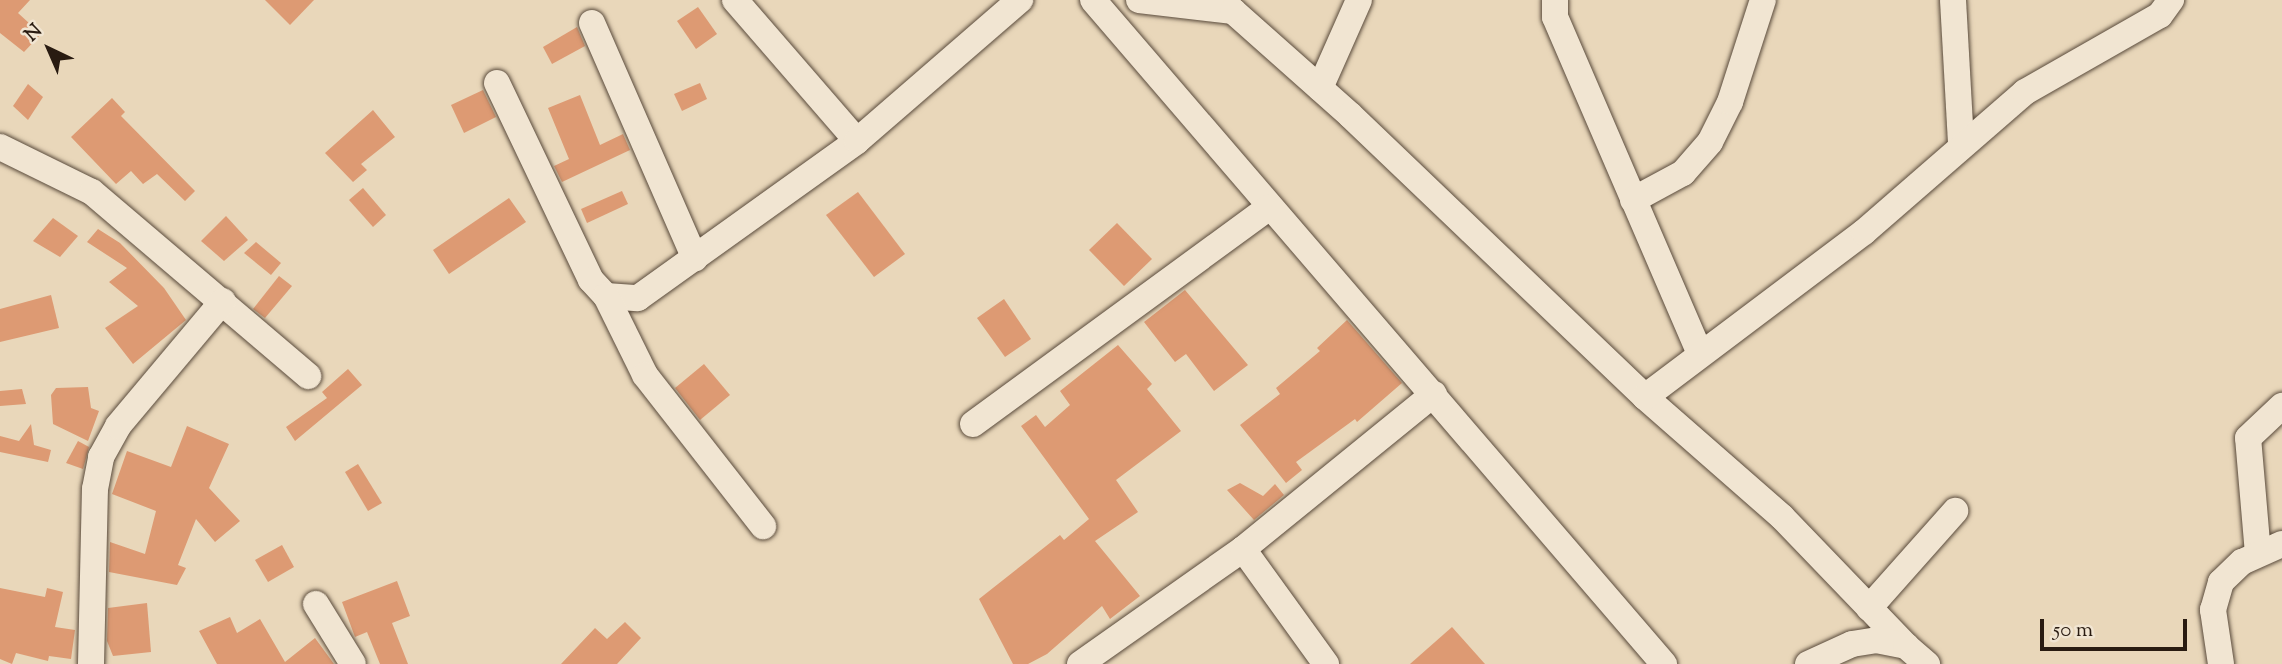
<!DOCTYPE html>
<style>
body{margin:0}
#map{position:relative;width:2282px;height:664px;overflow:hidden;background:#e9d7ba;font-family:"Sorts Mill Goudy",serif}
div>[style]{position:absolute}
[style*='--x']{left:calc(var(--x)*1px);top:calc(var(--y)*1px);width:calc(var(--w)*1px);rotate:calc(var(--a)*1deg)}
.building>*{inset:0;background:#dd9a73}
.roads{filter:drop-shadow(0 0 2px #594a3b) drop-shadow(0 0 2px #594a3b)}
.minor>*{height:26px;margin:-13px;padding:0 13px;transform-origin:13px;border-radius:13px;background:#f1e5d2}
span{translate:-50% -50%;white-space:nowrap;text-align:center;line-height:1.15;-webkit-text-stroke:5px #f1e5d2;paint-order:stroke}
.north{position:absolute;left:14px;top:14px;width:70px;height:70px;-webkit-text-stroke:5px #f1e5d2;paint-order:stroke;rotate:316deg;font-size:19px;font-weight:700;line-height:28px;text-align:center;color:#291b11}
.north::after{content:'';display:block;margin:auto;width:24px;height:32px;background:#291b11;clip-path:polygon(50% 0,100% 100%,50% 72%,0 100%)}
.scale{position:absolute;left:2040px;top:619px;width:147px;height:32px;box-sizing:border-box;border:4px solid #291b11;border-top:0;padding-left:9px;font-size:21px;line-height:24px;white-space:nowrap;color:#291b11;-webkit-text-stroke:5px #f1e5d2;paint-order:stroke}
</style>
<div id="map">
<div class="building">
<div style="clip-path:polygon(0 0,30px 0,18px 13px,41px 34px,24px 52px,0 33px)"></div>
<div style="clip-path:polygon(265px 0,314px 0,290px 25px)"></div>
<div style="clip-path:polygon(698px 7px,717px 34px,696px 49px,677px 21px)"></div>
<div style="clip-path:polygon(577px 27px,585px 46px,552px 64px,543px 47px)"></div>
<div style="clip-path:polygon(700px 83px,707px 99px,682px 111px,674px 94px)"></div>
<div style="clip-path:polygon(28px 84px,43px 97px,28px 120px,13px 106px)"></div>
<div style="clip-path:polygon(483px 90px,496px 117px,464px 133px,451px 105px)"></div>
<div style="clip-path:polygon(580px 95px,600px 145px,623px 134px,630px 150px,562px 182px,554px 166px,569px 159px,548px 108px)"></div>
<div style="clip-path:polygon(112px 98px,125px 112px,121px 116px,195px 191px,185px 201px,157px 174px,143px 184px,131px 171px,116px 184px,71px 137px)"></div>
<div style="clip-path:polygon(373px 110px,395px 137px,361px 164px,367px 170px,353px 182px,325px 153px)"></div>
<div style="clip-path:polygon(363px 188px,386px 215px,373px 227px,349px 200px)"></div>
<div style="clip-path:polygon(622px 191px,628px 204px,587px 223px,581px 209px)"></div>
<div style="clip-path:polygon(858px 192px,905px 254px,874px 277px,826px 215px)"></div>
<div style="clip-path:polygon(509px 198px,526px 222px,449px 274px,433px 250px)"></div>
<div style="clip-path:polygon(226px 216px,248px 240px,224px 261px,201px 241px)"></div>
<div style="clip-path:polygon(53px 218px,78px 236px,60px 257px,33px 241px)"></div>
<div style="clip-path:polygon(1117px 223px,1152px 259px,1124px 286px,1089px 250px)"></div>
<div style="clip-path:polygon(98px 229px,120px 243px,164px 288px,186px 320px,133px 364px,105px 328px,138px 306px,109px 282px,127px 268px,87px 242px)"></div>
<div style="clip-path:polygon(256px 242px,281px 263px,271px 275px,244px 253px)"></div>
<div style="clip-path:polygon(279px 276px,292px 286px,265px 318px,253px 309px)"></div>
<div style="clip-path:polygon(1185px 290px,1248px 365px,1214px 391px,1186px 354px,1175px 362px,1144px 322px)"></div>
<div style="clip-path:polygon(51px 295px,59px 328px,0 342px,0 309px)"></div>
<div style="clip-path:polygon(1004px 299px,1031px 339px,1005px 357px,977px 318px)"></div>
<div style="clip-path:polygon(1347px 320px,1402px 383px,1357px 422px,1355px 419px,1296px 462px,1302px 470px,1286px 483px,1240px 425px,1280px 394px,1276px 388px,1320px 351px,1317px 348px)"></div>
<div style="clip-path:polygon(1118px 345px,1152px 384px,1147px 389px,1181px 431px,1116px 480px,1138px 512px,1095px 541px,1140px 596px,1110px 619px,1102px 606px,1047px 654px,1028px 664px,1013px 664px,979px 599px,1060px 535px,1064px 540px,1089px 519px,1021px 426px,1036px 415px,1045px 427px,1070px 405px,1060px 391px)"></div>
<div style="clip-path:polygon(704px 364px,730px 395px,700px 420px,675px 388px)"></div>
<div style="clip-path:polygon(348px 369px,362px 385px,295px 441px,286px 427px,327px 398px,322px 392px)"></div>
<div style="clip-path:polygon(88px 387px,91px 408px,99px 411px,88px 441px,53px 424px,51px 395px,56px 388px)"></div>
<div style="clip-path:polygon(22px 389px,26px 404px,0 406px,0 391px)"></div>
<div style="clip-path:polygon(31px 424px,34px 445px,51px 450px,48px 462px,0 452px,0 436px,19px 441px)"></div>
<div style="clip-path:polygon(187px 426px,229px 444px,209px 488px,240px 521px,215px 542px,196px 519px,178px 565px,186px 568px,177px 585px,109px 572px,110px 542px,145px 554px,156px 511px,112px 494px,127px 451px,171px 467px)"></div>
<div style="clip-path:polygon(78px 441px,89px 447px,83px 469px,66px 463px)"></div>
<div style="clip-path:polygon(358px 464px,382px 503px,368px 511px,345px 472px)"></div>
<div style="clip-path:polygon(1240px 483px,1263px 496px,1275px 484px,1284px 495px,1254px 520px,1227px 490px)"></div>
<div style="clip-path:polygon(282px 545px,294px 567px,268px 582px,255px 560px)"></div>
<div style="clip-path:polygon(397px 581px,410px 616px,392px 623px,408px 664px,380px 664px,367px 632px,355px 637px,342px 602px)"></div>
<div style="clip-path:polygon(0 588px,45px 597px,47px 588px,63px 592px,55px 627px,75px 630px,71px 659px,49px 656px,48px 661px,16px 653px,12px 664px,0 659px)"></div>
<div style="clip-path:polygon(147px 603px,151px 652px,113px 656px,107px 641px,108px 608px)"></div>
<div style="clip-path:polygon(230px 617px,237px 633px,260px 619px,285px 662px,315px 638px,334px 664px,217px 664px,199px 631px)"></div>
<div style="clip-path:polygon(625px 622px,641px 638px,617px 664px,561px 664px,595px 628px,607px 639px)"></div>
<div style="clip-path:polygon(1452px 627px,1485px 664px,1410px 664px)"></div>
</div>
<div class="roads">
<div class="minor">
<div style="--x:735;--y:0;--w:186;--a:49.1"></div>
<div style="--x:1093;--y:0;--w:876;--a:49.31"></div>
<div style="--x:1139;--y:0;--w:95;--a:6.7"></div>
<div style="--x:1233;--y:11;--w:157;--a:41.6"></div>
<div style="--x:1350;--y:115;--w:408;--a:43.7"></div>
<div style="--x:1645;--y:397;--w:182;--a:41.2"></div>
<div style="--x:1782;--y:517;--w:179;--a:46.1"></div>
<div style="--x:1555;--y:0;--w:17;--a:90"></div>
<div style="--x:1555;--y:17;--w:365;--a:66.7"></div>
<div style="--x:1953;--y:0;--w:144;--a:86.8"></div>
<div style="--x:592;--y:23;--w:257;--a:66.4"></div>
<div style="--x:497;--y:83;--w:218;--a:64.5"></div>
<div style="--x:591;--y:280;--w:22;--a:47"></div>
<div style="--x:606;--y:296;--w:32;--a:4"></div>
<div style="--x:638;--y:298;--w:269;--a:-35.6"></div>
<div style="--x:857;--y:141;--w:216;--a:-40.9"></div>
<div style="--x:1320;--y:88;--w:96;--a:-66.1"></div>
<div style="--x:0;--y:147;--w:102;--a:26.1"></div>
<div style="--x:92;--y:192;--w:284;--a:40.4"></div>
<div style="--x:1633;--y:200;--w:57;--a:-28.4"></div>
<div style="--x:1683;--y:173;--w:41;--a:-48.9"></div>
<div style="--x:1710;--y:142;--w:45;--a:-63.4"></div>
<div style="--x:1730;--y:102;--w:107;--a:-72.1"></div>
<div style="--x:606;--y:296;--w:88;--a:63.7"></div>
<div style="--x:645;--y:375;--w:192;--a:52"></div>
<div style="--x:1645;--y:397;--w:274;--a:-37"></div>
<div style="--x:1864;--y:232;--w:213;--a:-41"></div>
<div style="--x:2025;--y:92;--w:155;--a:-29.7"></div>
<div style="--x:2160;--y:15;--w:19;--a:-54"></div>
<div style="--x:973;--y:424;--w:367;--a:-36.2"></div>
<div style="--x:1243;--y:549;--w:142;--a:54.2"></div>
<div style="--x:2258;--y:554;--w:116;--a:-94.9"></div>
<div style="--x:2248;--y:438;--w:47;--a:-43.3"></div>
<div style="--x:316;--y:604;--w:70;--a:58.3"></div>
<div style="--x:1869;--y:608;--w:130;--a:-48.4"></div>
<div style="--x:91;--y:664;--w:175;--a:-88.7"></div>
<div style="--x:95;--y:489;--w:33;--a:-79"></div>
<div style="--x:101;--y:457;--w:35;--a:-61"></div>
<div style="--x:118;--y:426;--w:163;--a:-50"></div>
<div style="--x:1080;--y:664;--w:199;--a:-35.2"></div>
<div style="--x:1243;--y:549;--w:246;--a:-39.1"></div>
<div style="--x:1808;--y:664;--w:48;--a:-24.4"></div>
<div style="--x:1852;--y:644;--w:24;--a:-9"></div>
<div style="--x:1876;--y:640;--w:31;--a:11"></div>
<div style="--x:1906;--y:646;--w:28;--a:41"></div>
<div style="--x:2221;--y:664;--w:55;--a:-98.4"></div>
<div style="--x:2213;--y:610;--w:29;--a:-74"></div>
<div style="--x:2221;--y:582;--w:29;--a:-44"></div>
<div style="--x:2242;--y:562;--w:44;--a:-24.2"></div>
</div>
</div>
<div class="north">N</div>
<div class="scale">50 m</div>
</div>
